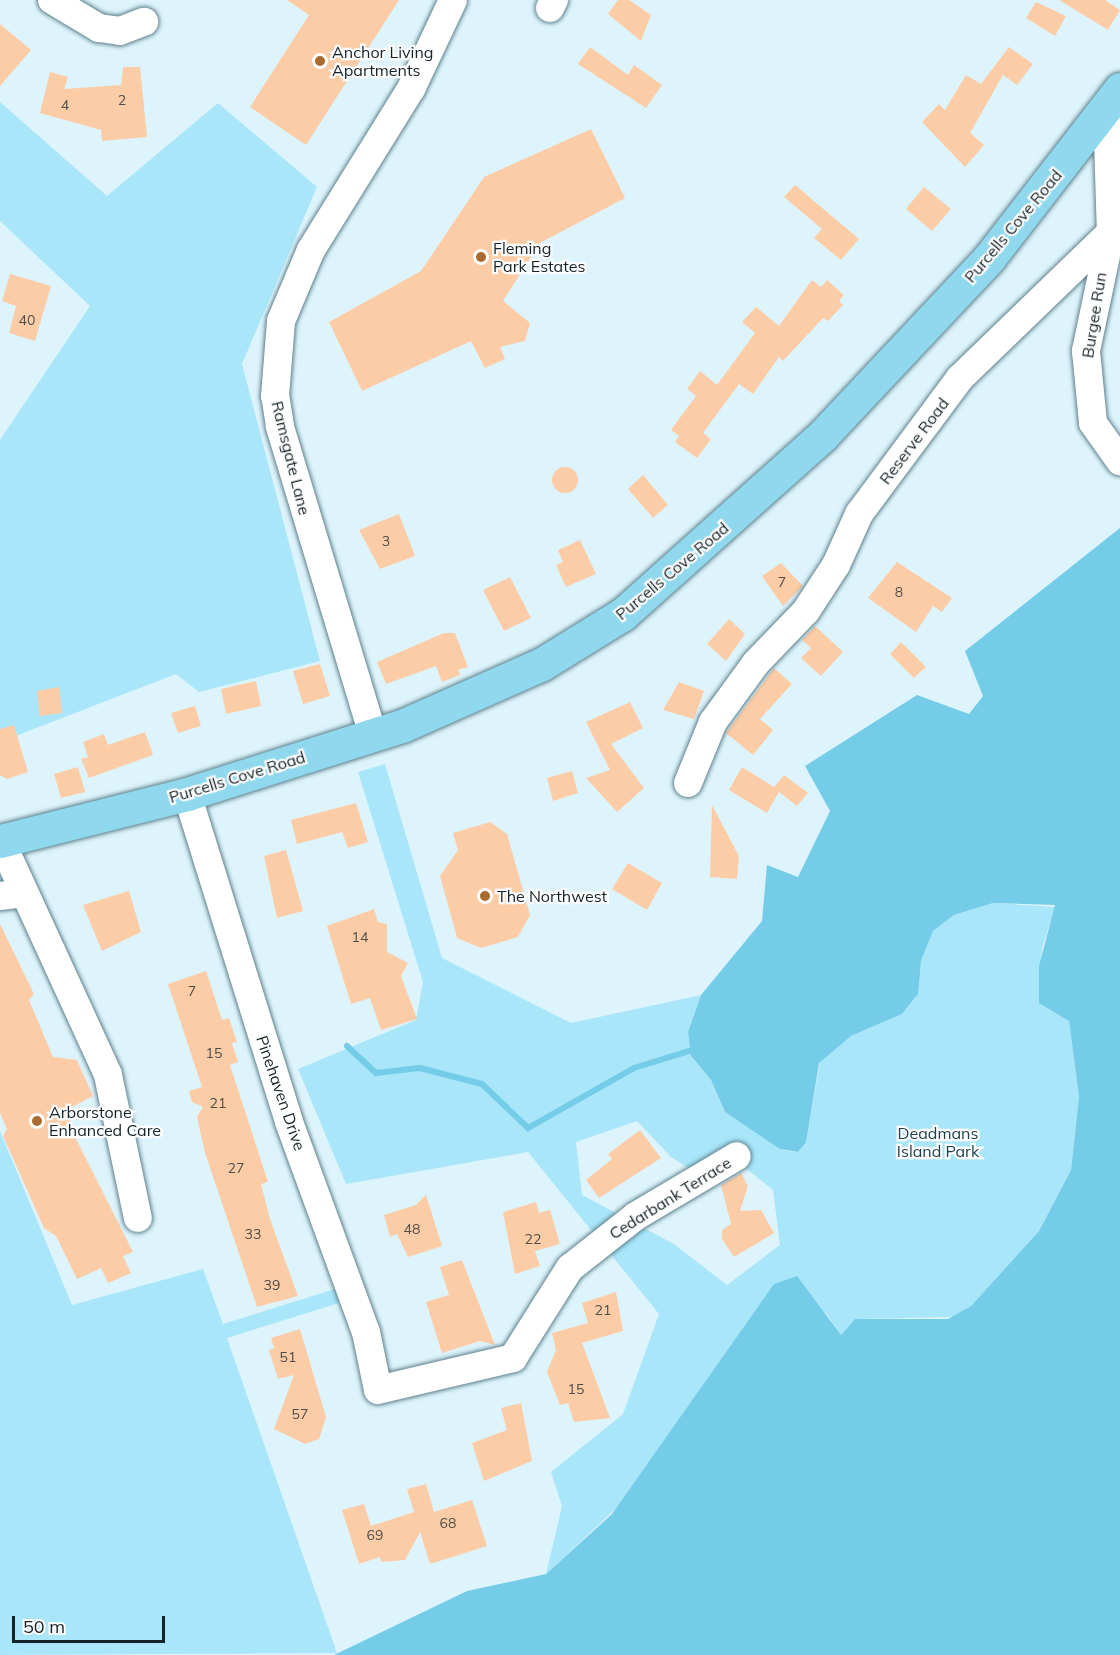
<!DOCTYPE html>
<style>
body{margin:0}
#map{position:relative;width:1120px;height:1655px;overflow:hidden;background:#def4fc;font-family:Mulish,sans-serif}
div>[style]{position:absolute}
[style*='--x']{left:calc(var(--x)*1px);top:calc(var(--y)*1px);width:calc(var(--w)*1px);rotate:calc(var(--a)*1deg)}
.green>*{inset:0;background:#a9e6fa}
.water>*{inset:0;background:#75cce8}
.stream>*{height:6px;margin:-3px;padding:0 3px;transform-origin:3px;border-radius:3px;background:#75cce8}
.building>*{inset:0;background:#fccca6}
.round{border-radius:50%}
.roads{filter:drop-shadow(0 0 2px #5e818d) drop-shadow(0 0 2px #5e818d)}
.minor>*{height:28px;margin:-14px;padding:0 14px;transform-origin:14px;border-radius:14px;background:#fff}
.major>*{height:33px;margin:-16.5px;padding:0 16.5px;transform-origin:16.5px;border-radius:16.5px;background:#8fd8ed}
.dots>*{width:16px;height:16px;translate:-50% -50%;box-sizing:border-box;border:3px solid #fdfdfd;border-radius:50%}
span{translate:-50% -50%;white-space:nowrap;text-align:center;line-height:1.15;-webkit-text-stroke:4.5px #fdfdfd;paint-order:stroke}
.number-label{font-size:14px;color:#4e4d47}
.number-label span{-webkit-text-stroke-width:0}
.poi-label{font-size:16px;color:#142327}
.left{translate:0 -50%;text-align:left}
.street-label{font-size:16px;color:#142327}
.park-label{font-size:16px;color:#1a424e}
.scale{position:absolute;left:12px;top:1616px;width:153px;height:27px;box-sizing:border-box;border:3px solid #142327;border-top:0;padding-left:8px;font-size:18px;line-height:21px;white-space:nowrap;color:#142327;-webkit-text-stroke:4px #fdfdfd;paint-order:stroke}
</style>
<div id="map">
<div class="green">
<div style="clip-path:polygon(0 102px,107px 196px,218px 103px,317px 187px,242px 364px,320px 661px,199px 692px,176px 674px,0 742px,0 440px,90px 306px,0 221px)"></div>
<div style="clip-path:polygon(evenodd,385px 764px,442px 958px,571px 1023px,701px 995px,688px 1032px,692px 1058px,711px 1080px,725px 1112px,786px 1151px,798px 1152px,806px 1144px,820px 1061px,851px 1036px,902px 1014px,916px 997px,921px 961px,933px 931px,954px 915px,993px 903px,1055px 907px,1042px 949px,1039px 1000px,1069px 1021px,1079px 1097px,1071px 1170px,1039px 1231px,971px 1306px,953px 1317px,855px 1319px,841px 1335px,825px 1312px,546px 1574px,562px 1506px,551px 1472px,623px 1414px,659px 1314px,528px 1152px,346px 1184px,298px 1069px,416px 1020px,423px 982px,358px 772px,385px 764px,637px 1121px,671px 1157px,693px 1171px,744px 1167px,773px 1190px,780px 1245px,727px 1285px,674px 1244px,582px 1195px,576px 1142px,637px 1121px)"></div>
<div style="clip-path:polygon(0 1131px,72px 1305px,203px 1269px,223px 1324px,335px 1289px,339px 1303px,227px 1338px,337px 1653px,0 1655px)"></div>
</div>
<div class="water">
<div style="clip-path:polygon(1120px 528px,1120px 1655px,334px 1655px,467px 1591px,546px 1574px,612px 1514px,774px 1284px,797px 1276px,841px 1335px,855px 1319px,948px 1319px,971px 1306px,1039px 1231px,1071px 1170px,1079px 1097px,1069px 1021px,1039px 1003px,1039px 966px,1055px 905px,993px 903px,954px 915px,933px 931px,921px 961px,918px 994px,902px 1014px,851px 1036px,819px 1063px,806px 1143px,798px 1152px,780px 1149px,725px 1112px,711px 1080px,691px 1056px,688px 1032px,701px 995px,762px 921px,767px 865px,798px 877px,830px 811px,805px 766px,917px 695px,969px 714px,983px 696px,965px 651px)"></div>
</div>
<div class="stream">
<div style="--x:347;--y:1046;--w:40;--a:43"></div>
<div style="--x:376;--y:1073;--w:44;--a:-6.5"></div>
<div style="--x:420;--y:1068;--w:64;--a:14.5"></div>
<div style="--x:482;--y:1084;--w:64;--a:43.7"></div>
<div style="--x:528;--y:1128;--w:122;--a:-29.5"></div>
<div style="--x:634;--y:1068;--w:58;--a:-17.2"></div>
</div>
<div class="building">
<div style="clip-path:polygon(287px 0,399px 0,306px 145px,250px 107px,309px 15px)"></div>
<div style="clip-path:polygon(618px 0,629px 0,651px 15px,641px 41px,608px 14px)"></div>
<div style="clip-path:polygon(1059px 0,1105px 0,1120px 10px,1108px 30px)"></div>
<div style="clip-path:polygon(1036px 2px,1066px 16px,1055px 36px,1026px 18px)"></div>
<div style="clip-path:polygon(0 24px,31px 50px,0 86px)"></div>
<div style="clip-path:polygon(590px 47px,628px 75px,634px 65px,662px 85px,646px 108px,578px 64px)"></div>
<div style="clip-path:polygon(1009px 47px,1033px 64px,1017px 85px,1003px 75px,970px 133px,984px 145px,965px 167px,922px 122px,939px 104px,945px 110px,966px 75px,981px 84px)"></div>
<div style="clip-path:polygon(123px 67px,140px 67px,147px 137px,102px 141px,101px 130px,40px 113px,50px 72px,68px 77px,64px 89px,121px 85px)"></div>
<div style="clip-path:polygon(591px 129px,625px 198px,540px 243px,503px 301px,530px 323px,525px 341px,500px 347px,505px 359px,485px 368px,471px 341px,362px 391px,329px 322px,421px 271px,484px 177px)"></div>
<div style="clip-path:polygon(795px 185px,859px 239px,841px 260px,814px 238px,822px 229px,784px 197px)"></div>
<div style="clip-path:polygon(924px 187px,951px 209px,932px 231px,906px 209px)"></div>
<div style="clip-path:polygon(10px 274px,51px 286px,35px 341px,9px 333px,16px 306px,2px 301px)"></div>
<div style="clip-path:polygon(812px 280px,821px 287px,827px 280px,844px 295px,839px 301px,843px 305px,828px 321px,823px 318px,783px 361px,779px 357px,753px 394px,739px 384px,703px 433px,711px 439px,697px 458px,675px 442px,679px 436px,671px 430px,696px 396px,687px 389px,700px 371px,717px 385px,755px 333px,742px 322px,756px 307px,779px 326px)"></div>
<div class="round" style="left:552px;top:467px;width:26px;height:26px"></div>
<div style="clip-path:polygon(643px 475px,668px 505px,653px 518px,628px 489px)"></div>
<div style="clip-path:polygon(399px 514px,415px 556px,380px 569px,359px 530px)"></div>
<div style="clip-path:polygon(580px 540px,596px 574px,566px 587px,556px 565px,563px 562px,558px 550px)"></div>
<div style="clip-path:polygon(897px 562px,952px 598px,942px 612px,933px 606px,916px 632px,868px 598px)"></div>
<div style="clip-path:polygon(781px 563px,803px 586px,783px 606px,762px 576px)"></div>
<div style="clip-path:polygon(510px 577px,531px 618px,504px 631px,483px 590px)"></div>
<div style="clip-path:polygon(729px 619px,745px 634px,726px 661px,707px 644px)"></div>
<div style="clip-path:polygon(815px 626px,843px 652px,821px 676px,801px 658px,811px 648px,802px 640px)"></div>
<div style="clip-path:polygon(444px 633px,455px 633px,468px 667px,458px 670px,460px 675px,442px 682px,436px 666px,386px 684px,377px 662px)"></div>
<div style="clip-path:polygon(901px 642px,926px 667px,914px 678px,890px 654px)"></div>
<div style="clip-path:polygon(320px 664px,330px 696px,303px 704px,293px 671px)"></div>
<div style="clip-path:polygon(774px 668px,792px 684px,760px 719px,773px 730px,753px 755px,726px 733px)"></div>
<div style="clip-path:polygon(256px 681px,261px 706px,226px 714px,221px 689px)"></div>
<div style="clip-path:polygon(679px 682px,704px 691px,694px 719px,663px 710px)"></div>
<div style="clip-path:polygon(59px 687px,62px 713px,40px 716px,37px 691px)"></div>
<div style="clip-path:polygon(630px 702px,643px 728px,611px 744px,644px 788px,617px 812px,586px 778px,610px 770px,586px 722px)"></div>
<div style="clip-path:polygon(195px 706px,201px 726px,178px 733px,171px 713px)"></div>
<div style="clip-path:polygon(14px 725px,28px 772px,7px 779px,0 775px,0 729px)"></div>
<div style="clip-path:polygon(145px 732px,153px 755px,89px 778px,81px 759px,88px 757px,83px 742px,104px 734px,108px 745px)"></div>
<div style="clip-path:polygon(78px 767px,85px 792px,61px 798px,54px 774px)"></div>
<div style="clip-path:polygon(742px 767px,774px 787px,784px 775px,808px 793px,797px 806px,779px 792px,767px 813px,729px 790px)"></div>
<div style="clip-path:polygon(572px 771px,578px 793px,553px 801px,547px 778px)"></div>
<div style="clip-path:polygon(356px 803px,368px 842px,348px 848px,342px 832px,297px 844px,291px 820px)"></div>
<div style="clip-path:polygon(712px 805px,739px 856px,737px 879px,710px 877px)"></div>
<div style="clip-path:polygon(490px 822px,507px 834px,530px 915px,518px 937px,481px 948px,457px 938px,440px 876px,458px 850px,453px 833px)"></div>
<div style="clip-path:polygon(286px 850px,303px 911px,277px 918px,264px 856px)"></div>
<div style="clip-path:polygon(628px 863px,662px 883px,647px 910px,612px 889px)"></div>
<div style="clip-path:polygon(129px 891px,141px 932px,102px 951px,83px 905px)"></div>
<div style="clip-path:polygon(374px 909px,378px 922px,387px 924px,387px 952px,408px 963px,401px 976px,417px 1019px,381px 1030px,370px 998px,351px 1004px,327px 926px)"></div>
<div style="clip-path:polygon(0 924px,34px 994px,29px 1000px,53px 1057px,77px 1060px,93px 1096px,72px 1107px,70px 1127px,133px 1252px,123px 1256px,131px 1273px,108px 1283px,101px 1268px,77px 1279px,56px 1236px,44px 1228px,3px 1136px,7px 1129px,0 1113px)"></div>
<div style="clip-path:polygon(206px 971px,222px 1020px,229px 1018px,237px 1042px,232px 1043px,238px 1062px,230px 1065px,268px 1182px,261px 1184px,270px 1219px,298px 1296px,257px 1307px,205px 1153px,197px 1117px,203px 1107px,192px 1102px,189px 1091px,202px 1087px,168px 984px)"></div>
<div style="clip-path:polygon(640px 1130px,661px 1158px,599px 1198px,586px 1180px,612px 1159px,608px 1154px)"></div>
<div style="clip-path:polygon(741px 1173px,748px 1186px,740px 1211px,761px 1210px,774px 1233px,734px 1257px,722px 1239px,722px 1230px,731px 1224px,721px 1185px)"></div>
<div style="clip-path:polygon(426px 1195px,442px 1246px,408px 1257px,397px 1234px,390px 1237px,384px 1215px,416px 1205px)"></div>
<div style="clip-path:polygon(536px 1202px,539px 1213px,550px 1210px,560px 1244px,535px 1251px,540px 1266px,515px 1274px,503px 1212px)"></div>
<div style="clip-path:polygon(462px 1260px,495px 1345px,480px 1341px,442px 1353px,426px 1302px,449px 1295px,440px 1267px)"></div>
<div style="clip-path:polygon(616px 1292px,623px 1331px,582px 1343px,610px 1418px,574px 1422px,568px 1403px,560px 1405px,547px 1372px,556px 1350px,552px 1333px,588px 1323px,582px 1303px)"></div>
<div style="clip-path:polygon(300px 1329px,326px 1417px,319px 1439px,305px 1444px,274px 1429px,294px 1375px,278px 1379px,269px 1350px,274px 1348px,271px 1338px)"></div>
<div style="clip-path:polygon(521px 1403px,532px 1461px,484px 1481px,472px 1443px,507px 1430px,501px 1408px)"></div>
<div style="clip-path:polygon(426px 1484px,434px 1512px,472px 1500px,487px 1546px,430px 1564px,420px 1532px,405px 1560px,381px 1562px,380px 1557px,359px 1564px,342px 1510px,364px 1504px,371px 1526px,414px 1512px,407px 1489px)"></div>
</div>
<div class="roads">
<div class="minor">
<div style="--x:52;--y:0;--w:55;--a:30.8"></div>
<div style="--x:99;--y:28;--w:21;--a:8"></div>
<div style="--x:120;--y:31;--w:26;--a:-21"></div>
<div style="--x:550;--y:8;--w:9;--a:-63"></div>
<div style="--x:1107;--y:108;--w:124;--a:88.2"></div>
<div style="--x:1111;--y:232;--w:122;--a:101.9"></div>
<div style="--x:1086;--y:351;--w:72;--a:84.4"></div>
<div style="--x:1093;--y:423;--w:47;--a:54.6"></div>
<div style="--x:373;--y:735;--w:323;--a:-106.8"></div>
<div style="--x:280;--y:426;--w:30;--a:-99"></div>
<div style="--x:275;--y:396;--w:75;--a:-85.4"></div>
<div style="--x:281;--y:321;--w:77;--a:-67.1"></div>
<div style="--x:311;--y:250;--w:190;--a:-58.2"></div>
<div style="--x:411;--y:89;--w:98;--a:-64.7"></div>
<div style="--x:688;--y:783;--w:66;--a:-67.7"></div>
<div style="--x:713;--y:722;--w:73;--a:-53.9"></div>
<div style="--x:756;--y:663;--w:72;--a:-46.1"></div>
<div style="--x:806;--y:611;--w:55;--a:-56.9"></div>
<div style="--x:836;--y:565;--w:56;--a:-65.7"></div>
<div style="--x:859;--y:514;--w:169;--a:-53.4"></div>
<div style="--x:960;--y:378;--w:210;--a:-44"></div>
<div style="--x:187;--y:794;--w:343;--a:72.7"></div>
<div style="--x:289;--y:1122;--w:224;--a:69.9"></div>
<div style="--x:366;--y:1332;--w:59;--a:78.3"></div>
<div style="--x:378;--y:1390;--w:139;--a:-13.3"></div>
<div style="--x:513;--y:1358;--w:107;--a:-57.7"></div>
<div style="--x:570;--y:1268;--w:84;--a:-38.2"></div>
<div style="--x:636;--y:1216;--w:117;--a:-30.7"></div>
<div style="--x:1;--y:841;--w:257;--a:65.4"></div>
<div style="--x:108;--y:1075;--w:146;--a:78.2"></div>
<div style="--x:0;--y:896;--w:24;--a:-7"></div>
</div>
<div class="major">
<div style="--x:0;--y:841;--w:193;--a:-14.1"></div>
<div style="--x:187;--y:794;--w:225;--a:-17.6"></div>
<div style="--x:402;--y:726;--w:153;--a:-23.9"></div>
<div style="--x:542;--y:664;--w:95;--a:-31.7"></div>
<div style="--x:623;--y:614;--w:268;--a:-41.8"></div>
<div style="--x:823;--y:435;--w:243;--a:-46.8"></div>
<div style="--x:989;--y:258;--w:214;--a:-52.2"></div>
</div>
</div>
<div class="dots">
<div style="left:320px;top:61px;background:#aa6b31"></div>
<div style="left:481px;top:257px;background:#aa6b31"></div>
<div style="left:485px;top:896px;background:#aa6b31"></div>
<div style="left:37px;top:1121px;background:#aa6b31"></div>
</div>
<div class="number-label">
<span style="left:122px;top:100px">2</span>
<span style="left:65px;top:105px">4</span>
<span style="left:27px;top:320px">40</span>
<span style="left:386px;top:541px">3</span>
<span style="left:782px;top:582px">7</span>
<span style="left:899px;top:592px">8</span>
<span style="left:360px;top:937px">14</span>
<span style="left:192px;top:991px">7</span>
<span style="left:214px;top:1053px">15</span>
<span style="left:218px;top:1103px">21</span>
<span style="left:236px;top:1168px">27</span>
<span style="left:412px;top:1229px">48</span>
<span style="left:253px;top:1234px">33</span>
<span style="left:533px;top:1239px">22</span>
<span style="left:272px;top:1285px">39</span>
<span style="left:603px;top:1310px">21</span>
<span style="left:288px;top:1357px">51</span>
<span style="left:576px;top:1389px">15</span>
<span style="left:300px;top:1414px">57</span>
<span style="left:448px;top:1523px">68</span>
<span style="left:375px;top:1535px">69</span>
</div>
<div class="poi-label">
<span class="left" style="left:332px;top:61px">Anchor Living<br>Apartments</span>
<span class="left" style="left:493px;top:257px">Fleming<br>Park Estates</span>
<span class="left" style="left:497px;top:896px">The Northwest</span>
<span class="left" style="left:49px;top:1121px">Arborstone<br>Enhanced Care</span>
</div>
<div class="street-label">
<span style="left:1013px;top:226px;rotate:-50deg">Purcells Cove Road</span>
<span style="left:1094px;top:315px;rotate:-81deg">Burgee Run</span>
<span style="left:914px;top:441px;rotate:-53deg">Reserve Road</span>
<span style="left:291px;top:458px;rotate:76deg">Ramsgate Lane</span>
<span style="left:672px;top:571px;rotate:-40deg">Purcells Cove Road</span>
<span style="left:237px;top:777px;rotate:-17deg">Purcells Cove Road</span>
<span style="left:281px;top:1093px;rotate:71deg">Pinehaven Drive</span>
<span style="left:670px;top:1198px;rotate:-32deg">Cedarbank Terrace</span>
</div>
<div class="park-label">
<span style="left:938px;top:1142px">Deadmans<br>Island Park</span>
</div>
<div class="scale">50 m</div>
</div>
